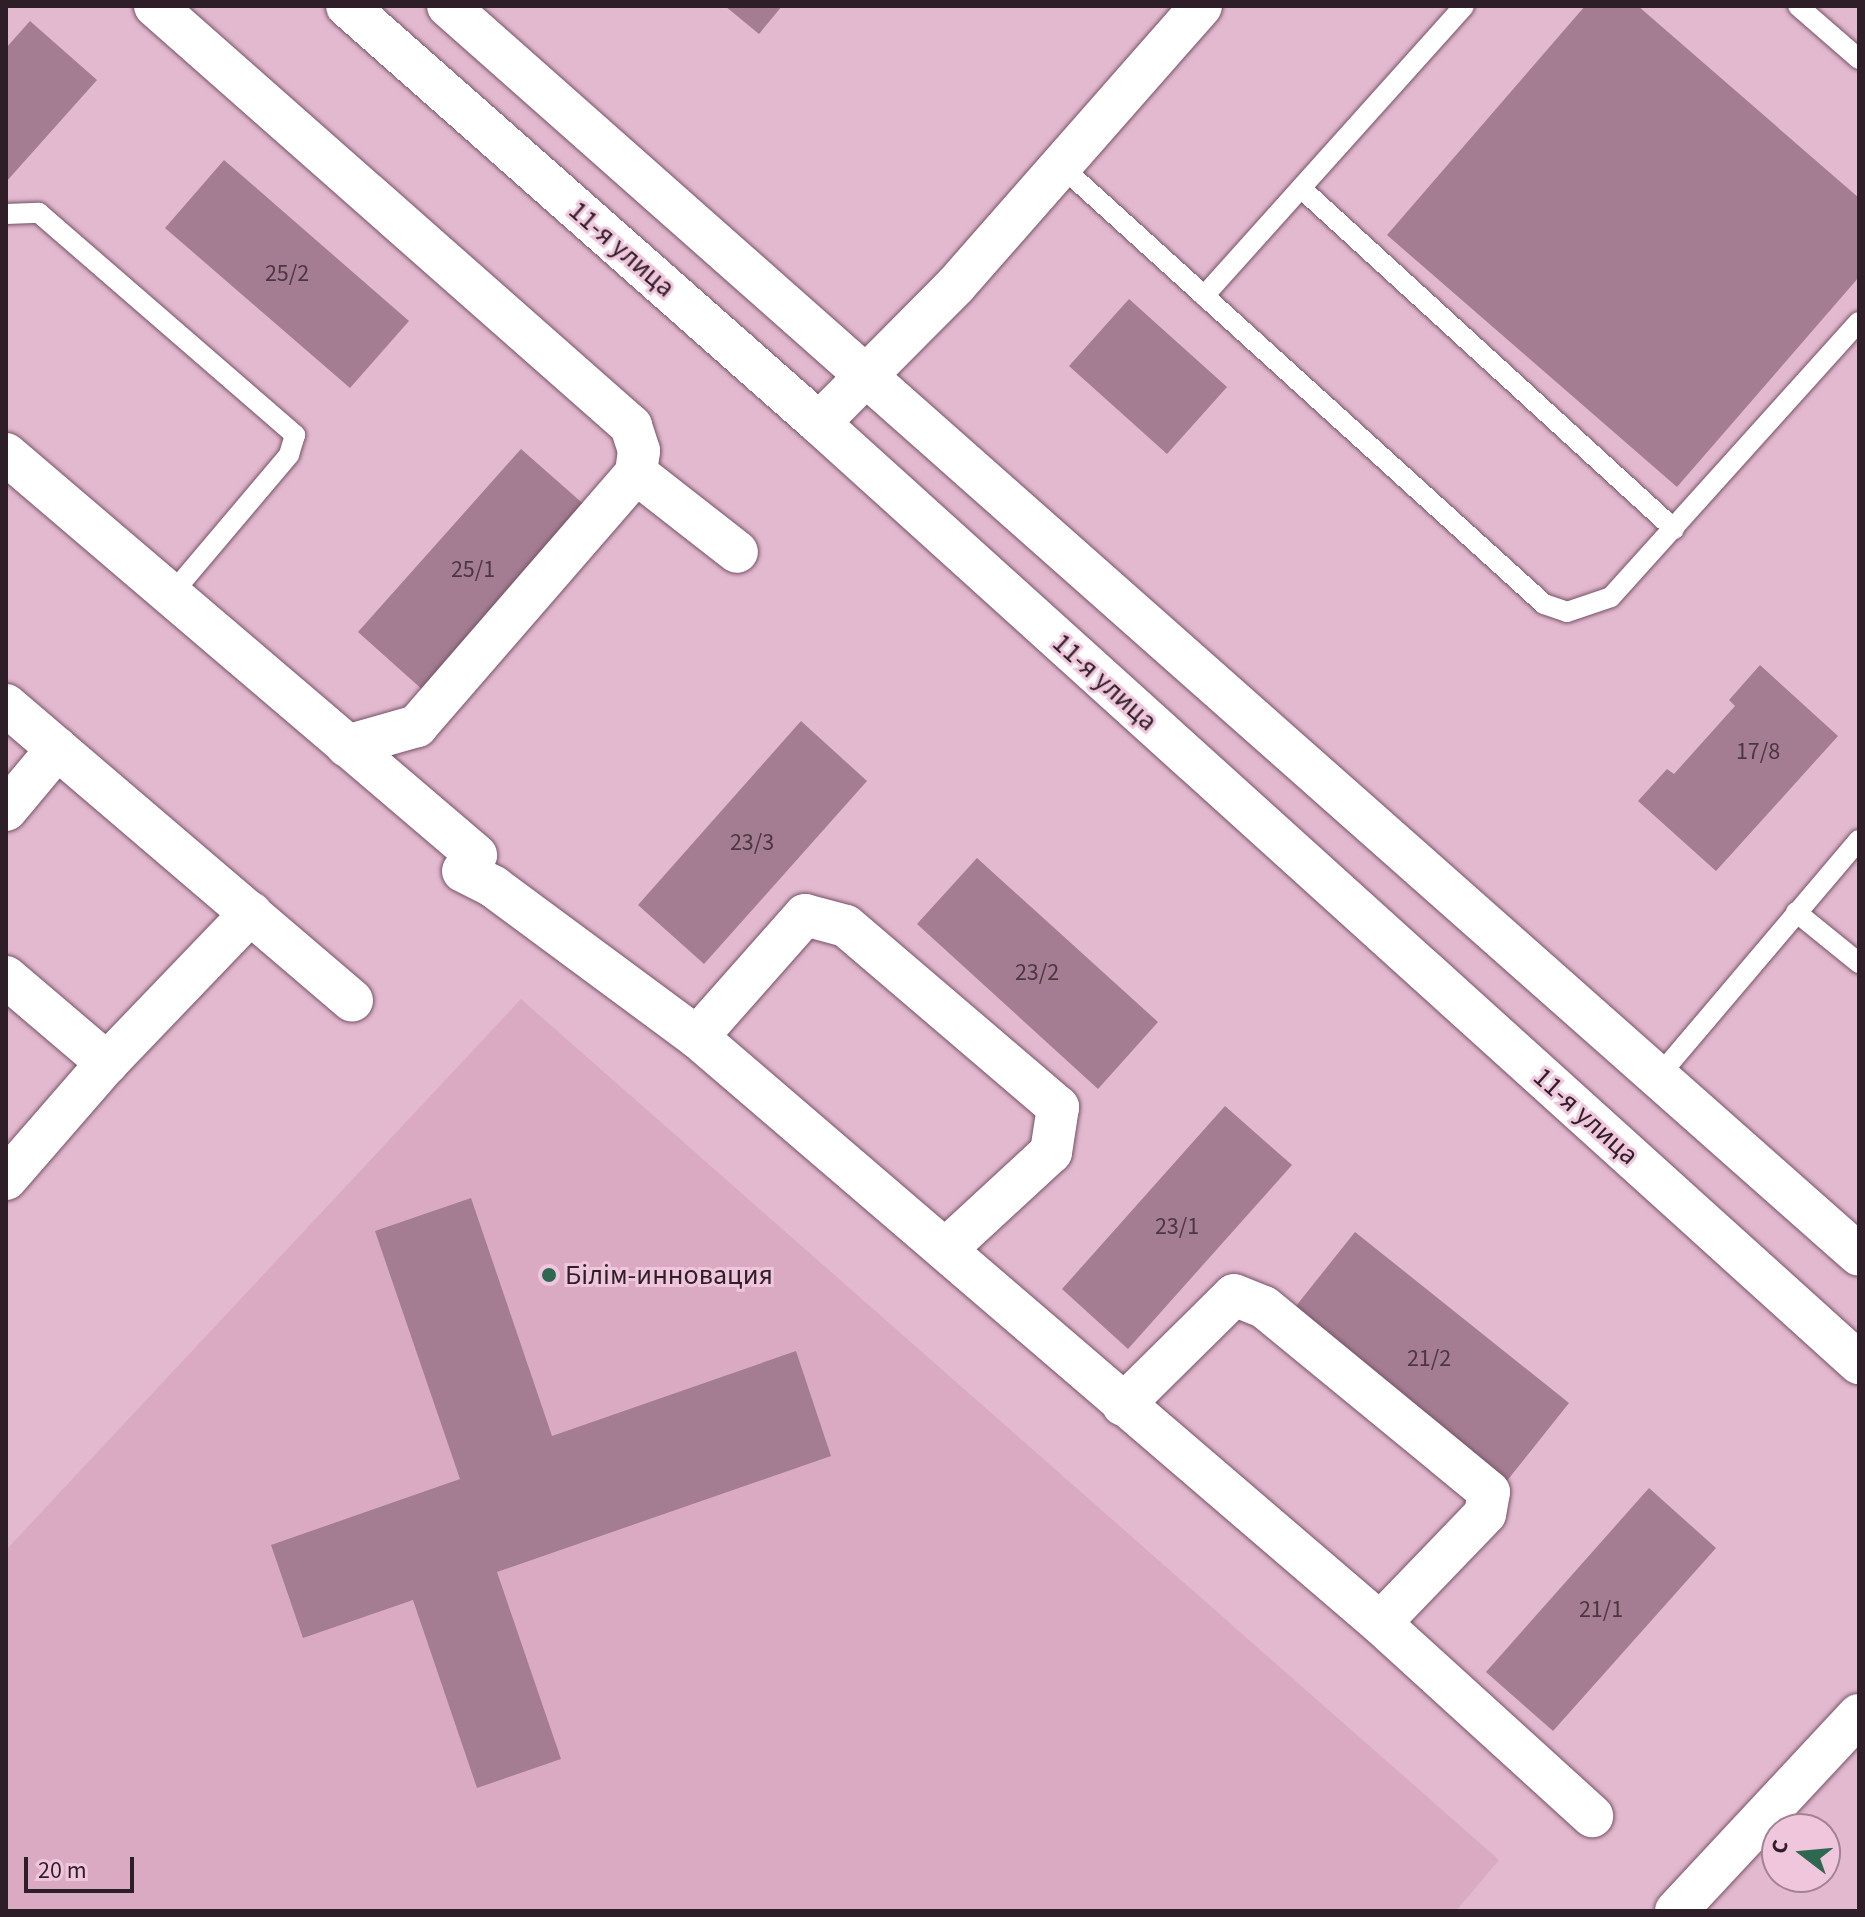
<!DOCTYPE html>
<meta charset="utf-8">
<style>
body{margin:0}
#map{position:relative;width:1865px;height:1917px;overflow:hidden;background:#e3b9cf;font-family:"Source Sans 3",sans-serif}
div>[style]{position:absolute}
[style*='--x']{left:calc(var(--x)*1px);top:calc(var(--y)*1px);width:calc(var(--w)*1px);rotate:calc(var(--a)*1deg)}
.built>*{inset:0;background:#daaac3}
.building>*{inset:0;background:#a47d92}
.roads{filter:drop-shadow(0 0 2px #765266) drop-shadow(0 0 2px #765266)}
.lane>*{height:20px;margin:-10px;padding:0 10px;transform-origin:10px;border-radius:10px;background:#fff}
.street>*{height:42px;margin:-21px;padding:0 21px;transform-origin:21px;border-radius:21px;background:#fff}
.dots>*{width:22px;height:22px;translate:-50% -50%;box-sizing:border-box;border:4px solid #f0c6dc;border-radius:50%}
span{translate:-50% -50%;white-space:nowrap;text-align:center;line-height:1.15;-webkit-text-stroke:6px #f0c6dc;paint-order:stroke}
.number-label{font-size:24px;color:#4c3642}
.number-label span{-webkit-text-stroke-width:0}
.street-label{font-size:28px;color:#2e1e27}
.poi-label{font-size:28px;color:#2e1e27}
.left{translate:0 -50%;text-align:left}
.frame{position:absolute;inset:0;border:8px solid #2e1e27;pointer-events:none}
.north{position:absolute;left:1761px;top:1813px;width:80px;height:80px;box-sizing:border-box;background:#f0c6dc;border:2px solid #a28394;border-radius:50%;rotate:286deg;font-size:22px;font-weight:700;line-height:32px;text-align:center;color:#2e1e27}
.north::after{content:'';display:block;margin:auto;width:28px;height:36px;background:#2e6851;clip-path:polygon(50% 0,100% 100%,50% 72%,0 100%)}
.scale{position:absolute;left:24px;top:1857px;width:110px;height:36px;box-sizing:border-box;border:4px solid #2e1e27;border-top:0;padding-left:10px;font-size:24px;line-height:28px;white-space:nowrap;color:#2e1e27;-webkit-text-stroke:6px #f0c6dc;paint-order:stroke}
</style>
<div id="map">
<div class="built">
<div style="clip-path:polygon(521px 999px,1499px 1860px,1456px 1911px,6px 1911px,6px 1550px)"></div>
</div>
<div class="building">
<div style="clip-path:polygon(725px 6px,782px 6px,759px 34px)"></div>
<div style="clip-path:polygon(1585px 6px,1638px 6px,1859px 198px,1859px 277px,1677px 487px,1387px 235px)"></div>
<div style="clip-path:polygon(30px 21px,97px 80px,6px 182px,6px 48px)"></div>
<div style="clip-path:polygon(224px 160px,409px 321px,350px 388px,165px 228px)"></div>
<div style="clip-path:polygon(1129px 299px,1227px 387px,1167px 454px,1069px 366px)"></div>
<div style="clip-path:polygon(521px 449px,588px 508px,425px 692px,358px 632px)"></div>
<div style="clip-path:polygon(1760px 665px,1838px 736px,1716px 871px,1638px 801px,1667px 769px,1674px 774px,1735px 706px,1729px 700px)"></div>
<div style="clip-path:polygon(801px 721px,867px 781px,704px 964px,638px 905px)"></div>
<div style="clip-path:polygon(977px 858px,1158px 1022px,1098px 1089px,917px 924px)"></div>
<div style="clip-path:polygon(1225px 1106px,1292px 1165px,1128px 1349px,1062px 1289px)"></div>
<div style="clip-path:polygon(471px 1198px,552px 1436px,796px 1351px,831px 1456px,497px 1572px,561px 1759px,477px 1788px,413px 1600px,303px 1638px,271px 1545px,460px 1479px,375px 1231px)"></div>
<div style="clip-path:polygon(1355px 1232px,1569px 1403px,1502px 1487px,1288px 1316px)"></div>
<div style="clip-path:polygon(1649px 1488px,1716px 1548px,1553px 1731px,1486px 1672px)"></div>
</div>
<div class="roads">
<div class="lane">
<div style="--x:1798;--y:6;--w:81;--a:41"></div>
<div style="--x:1061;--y:166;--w:652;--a:42.2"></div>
<div style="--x:1544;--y:604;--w:24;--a:19"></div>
<div style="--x:1567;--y:612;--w:46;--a:-18.8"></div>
<div style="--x:1611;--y:597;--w:370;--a:-48"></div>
<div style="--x:1302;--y:189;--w:504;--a:42.43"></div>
<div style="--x:6;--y:214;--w:33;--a:-2"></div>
<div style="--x:39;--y:213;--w:339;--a:40.9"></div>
<div style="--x:295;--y:435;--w:21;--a:107"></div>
<div style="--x:289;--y:455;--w:186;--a:130.2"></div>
<div style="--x:1204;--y:296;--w:389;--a:-48.1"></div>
<div style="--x:1796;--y:912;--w:81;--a:39"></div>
<div style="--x:1657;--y:1078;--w:312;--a:-49.7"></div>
</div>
<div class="street">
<div style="--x:155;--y:6;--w:635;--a:41.42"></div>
<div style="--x:631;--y:426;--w:26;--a:72"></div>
<div style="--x:639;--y:451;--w:22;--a:98"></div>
<div style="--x:636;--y:473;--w:335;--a:130.9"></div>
<div style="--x:417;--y:726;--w:73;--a:164.1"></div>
<div style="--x:347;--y:6;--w:630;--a:41.46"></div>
<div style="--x:819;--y:423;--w:1402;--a:42.11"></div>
<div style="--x:448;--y:6;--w:1884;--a:41.51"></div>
<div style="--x:819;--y:423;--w:194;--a:-45.2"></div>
<div style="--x:956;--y:285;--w:371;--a:-48.7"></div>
<div style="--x:6;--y:454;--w:618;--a:40.47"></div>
<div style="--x:636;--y:473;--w:128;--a:38"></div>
<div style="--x:6;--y:705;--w:455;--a:40.5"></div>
<div style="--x:6;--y:810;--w:80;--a:-50.1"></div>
<div style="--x:463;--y:871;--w:35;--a:27"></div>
<div style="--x:494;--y:887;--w:252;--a:36.5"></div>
<div style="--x:697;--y:1037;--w:900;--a:40.63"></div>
<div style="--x:1380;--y:1623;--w:287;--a:42.3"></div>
<div style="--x:6;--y:977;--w:133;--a:40.4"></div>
<div style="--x:697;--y:1037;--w:163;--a:-48.5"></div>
<div style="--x:805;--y:915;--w:42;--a:15"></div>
<div style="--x:846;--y:926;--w:279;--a:40.5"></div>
<div style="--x:1058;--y:1107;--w:46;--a:98.8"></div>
<div style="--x:1051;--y:1152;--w:140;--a:137.3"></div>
<div style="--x:6;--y:1179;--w:154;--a:-49"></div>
<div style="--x:107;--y:1063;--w:208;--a:-46.2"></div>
<div style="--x:1123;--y:1405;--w:156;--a:-44.7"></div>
<div style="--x:1234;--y:1295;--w:32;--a:22"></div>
<div style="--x:1264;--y:1307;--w:291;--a:39.4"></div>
<div style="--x:1489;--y:1492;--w:22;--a:100"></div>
<div style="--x:1485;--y:1514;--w:151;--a:133.9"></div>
<div style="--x:1676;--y:1911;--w:268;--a:-47"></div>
</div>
</div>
<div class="dots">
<div style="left:549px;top:1275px;background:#2e6851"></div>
</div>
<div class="number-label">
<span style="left:287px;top:274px">25/2</span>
<span style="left:473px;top:570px">25/1</span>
<span style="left:1758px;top:752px">17/8</span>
<span style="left:752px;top:843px">23/3</span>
<span style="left:1037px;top:973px">23/2</span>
<span style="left:1177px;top:1227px">23/1</span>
<span style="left:1429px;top:1359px">21/2</span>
<span style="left:1601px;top:1610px">21/1</span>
</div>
<div class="street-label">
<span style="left:622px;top:249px;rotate:41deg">11-я улица</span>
<span style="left:1105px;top:682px;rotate:42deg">11-я улица</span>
<span style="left:1586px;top:1116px;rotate:42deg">11-я улица</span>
</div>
<div class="poi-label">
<span class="left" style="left:565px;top:1275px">Білім-инновация</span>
</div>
<div class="frame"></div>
<div class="north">С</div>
<div class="scale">20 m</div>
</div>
